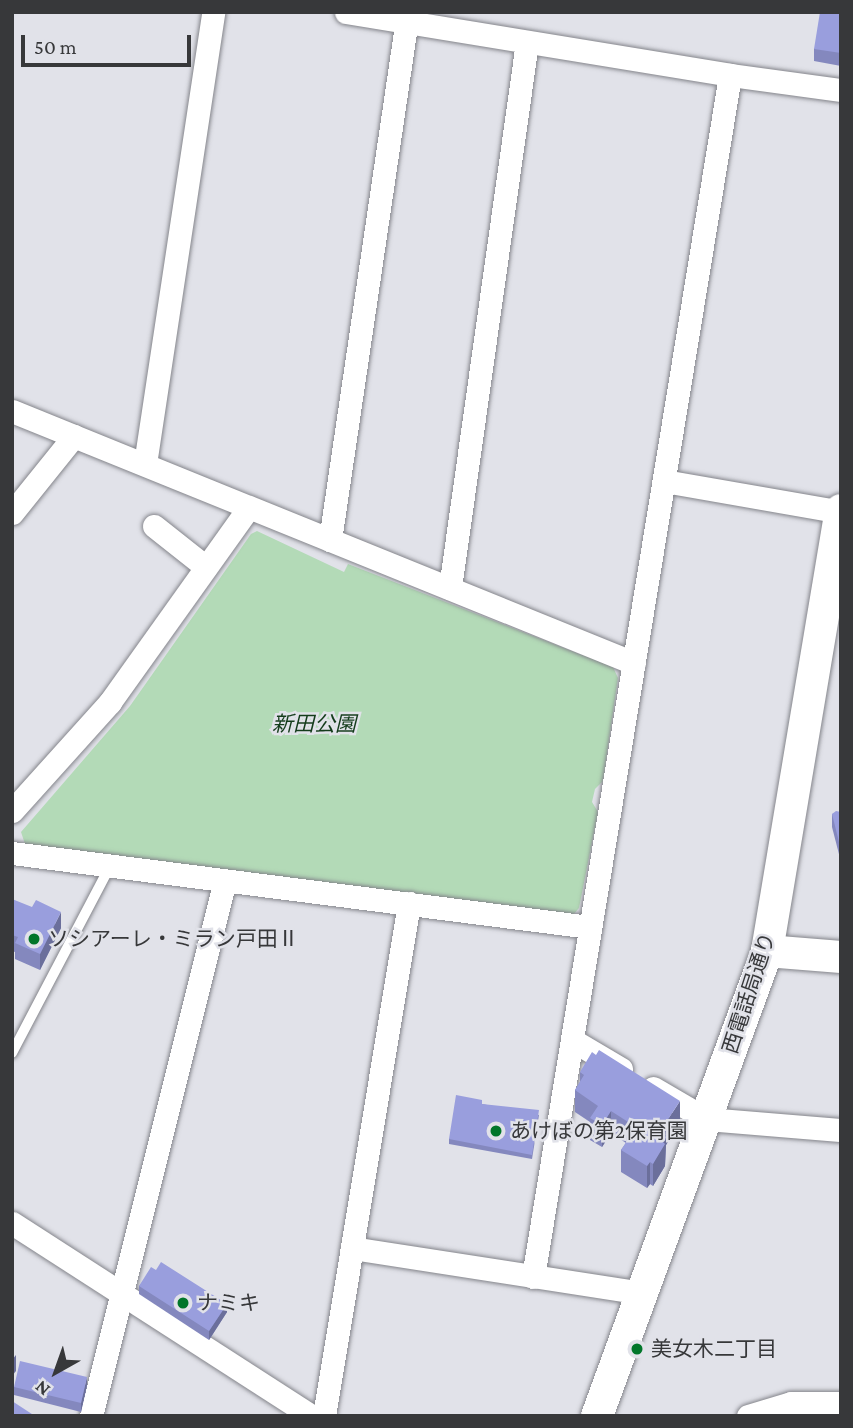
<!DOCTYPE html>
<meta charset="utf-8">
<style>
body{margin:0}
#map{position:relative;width:853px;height:1428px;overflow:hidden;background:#e1e2e9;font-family:"Crimson Pro","Noto Sans JP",serif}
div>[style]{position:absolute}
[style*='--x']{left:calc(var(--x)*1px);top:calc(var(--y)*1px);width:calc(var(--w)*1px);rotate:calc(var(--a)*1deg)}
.green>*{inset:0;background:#b3dab7}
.roads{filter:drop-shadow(0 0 2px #84858b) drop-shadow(0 0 2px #84858b)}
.lane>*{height:10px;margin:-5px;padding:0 5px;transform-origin:5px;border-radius:5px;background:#fff}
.street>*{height:23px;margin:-11.5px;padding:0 11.5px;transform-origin:11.5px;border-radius:11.5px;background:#fff}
.secondary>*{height:32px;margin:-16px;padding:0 16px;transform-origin:16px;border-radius:16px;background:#fff}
.wall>*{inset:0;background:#8488be}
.shaded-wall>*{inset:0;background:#6b6f9b}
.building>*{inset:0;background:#999edd}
.dots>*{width:19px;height:19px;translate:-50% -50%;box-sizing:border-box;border:4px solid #e1e2e9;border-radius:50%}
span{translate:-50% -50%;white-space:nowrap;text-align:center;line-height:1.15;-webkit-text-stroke:5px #e1e2e9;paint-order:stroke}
.park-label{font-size:21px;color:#143c1b;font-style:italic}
.poi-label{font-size:21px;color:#37383a}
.left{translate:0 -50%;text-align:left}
.street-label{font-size:21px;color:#37383a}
.frame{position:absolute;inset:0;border:14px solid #37383a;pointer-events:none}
.north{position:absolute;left:21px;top:1337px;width:70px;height:70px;-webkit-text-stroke:5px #e1e2e9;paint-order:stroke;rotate:220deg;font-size:19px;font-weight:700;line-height:28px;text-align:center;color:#37383a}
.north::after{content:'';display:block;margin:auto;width:24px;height:32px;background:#37383a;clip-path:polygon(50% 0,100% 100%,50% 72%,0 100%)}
.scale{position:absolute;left:21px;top:35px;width:170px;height:32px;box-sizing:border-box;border:4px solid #37383a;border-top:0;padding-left:9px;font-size:21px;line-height:24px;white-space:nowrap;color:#37383a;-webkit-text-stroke:5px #e1e2e9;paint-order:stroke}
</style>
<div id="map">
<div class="green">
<div style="clip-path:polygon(257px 531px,344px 572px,348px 564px,613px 667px,618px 678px,603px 781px,595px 789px,592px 802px,598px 812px,579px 908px,573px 915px,25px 844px,21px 832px,130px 706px,251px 534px)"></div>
</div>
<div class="roads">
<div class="lane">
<div style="--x:12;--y:1053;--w:211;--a:-62.3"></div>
</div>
<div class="street">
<div style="--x:346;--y:12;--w:389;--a:9.3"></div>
<div style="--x:730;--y:75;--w:112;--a:7.7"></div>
<div style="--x:12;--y:411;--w:671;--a:22.06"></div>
<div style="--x:145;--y:464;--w:457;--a:-81.4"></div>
<div style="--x:664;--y:481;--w:180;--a:9.9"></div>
<div style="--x:12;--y:513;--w:99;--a:-51.2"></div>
<div style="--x:154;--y:526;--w:66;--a:38.3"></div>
<div style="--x:330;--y:540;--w:534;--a:-81.6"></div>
<div style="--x:450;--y:588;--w:551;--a:-81.97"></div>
<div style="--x:12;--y:811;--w:147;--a:-48"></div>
<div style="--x:110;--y:702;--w:239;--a:-54.5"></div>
<div style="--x:12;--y:853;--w:583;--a:7.3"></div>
<div style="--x:572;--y:1040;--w:57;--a:30.6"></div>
<div style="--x:653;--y:1088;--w:61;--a:30.3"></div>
<div style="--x:706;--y:1119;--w:135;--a:4.7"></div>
<div style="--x:12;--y:1223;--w:357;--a:32.8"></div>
<div style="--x:352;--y:1248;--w:293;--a:8.8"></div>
<div style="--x:533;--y:1277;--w:1218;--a:-80.69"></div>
<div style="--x:91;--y:1416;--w:552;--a:-75.96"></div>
<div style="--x:324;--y:1416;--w:520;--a:-80.59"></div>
<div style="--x:748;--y:1416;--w:45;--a:-16.8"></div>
<div style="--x:791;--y:1403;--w:50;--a:0"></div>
</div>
<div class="secondary">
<div style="--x:767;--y:951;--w:74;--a:4.6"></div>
<div style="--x:597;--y:1416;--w:495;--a:-69.9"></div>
<div style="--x:767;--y:951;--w:447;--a:-80.5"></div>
</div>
</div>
<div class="wall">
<div style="clip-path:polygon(841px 12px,841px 66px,814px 61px,814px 49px)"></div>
<div style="clip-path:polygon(841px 812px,841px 862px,832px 827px,832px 814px)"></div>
<div style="clip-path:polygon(12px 899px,61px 928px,40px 970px,15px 959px,15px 952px,12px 951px)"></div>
<div style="clip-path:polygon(580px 1072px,680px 1123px,666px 1145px,665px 1166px,653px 1186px,650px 1184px,647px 1188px,621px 1172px,621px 1150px,626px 1143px,611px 1133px,602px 1147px,590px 1140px,590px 1122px,575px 1112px,575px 1090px,580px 1082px)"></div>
<div style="clip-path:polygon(482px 1104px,539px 1115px,532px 1159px,449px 1144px,449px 1139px)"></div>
<div style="clip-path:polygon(156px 1270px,227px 1312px,209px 1340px,139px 1294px,139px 1286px)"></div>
<div style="clip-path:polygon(87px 1385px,81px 1412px,14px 1395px,14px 1387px)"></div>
</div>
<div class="shaded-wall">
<div style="clip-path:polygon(61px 912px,61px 928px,40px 970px,40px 954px)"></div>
<div style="clip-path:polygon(680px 1101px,680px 1123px,666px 1145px,665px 1166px,653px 1186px,653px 1164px,659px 1133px)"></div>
<div style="clip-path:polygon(611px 1111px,611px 1133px,602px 1147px,602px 1125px)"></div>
<div style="clip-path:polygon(650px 1162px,650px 1184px,647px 1188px,647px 1166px)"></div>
<div style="clip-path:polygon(227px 1304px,227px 1312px,209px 1340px,209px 1331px)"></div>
<div style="clip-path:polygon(16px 1355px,16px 1371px,12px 1376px,12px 1360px)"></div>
<div style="clip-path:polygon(87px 1377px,87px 1385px,81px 1412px,81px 1403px)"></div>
</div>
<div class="building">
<div style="clip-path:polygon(820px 12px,841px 12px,841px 53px,814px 49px)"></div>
<div style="clip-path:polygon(836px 811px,841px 812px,841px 850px,832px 814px)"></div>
<div style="clip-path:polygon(12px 899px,32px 907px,36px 900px,61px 912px,40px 954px,15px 943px,18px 937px,12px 935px)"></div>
<div style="clip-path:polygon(599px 1050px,680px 1101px,659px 1133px,666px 1137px,663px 1142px,665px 1144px,653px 1164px,650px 1162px,647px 1166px,621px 1150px,636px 1127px,611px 1111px,602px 1125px,590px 1118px,598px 1106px,575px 1090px,584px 1075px,580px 1072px,592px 1052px,596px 1055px)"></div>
<div style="clip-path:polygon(456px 1095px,482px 1100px,482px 1104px,539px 1110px,532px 1155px,449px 1139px)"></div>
<div style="clip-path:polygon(161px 1262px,227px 1304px,209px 1331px,139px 1286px,151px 1267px,156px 1270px)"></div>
<div style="clip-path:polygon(20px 1361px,87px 1377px,81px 1403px,14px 1387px)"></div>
<div style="clip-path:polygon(12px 1401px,35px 1416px,12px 1416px)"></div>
</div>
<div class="dots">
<div style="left:34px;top:939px;background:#01762a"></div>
<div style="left:496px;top:1131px;background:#01762a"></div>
<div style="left:183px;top:1303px;background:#01762a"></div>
<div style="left:637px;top:1349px;background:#01762a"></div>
</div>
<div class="park-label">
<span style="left:314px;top:724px">新田公園</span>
</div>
<div class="poi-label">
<span class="left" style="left:48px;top:939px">ソシアーレ・ミラン戸田Ⅱ</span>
<span class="left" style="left:510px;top:1131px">あけぼの第2保育園</span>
<span class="left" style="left:197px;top:1303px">ナミキ</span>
<span class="left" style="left:651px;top:1349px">美女木二丁目</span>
</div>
<div class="street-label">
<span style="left:749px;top:993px;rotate:-72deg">西電話局通り</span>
</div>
<div class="frame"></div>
<div class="north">N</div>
<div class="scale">50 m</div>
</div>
